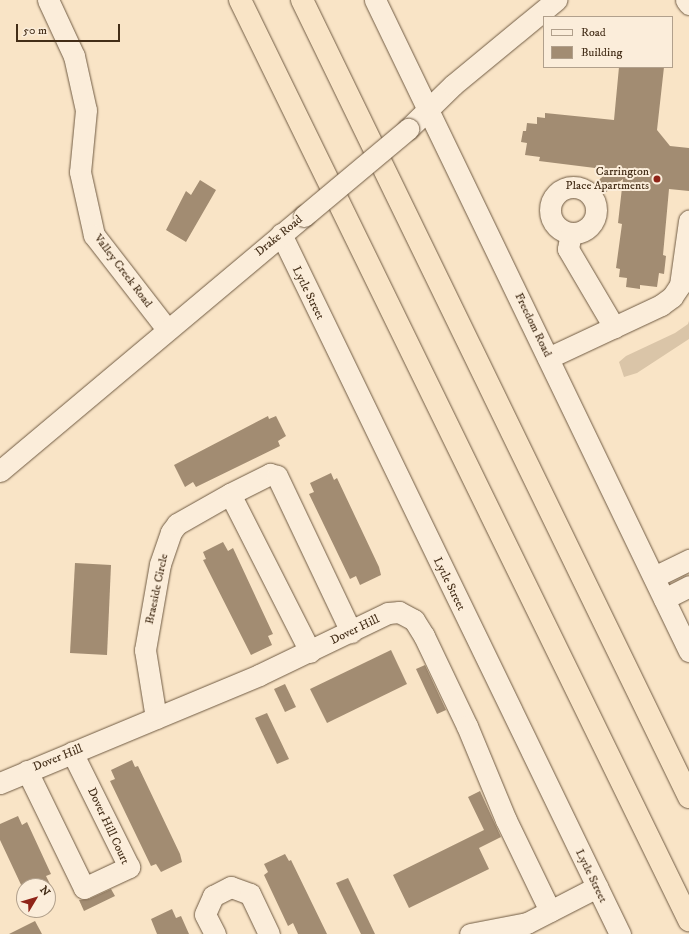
<!DOCTYPE html>
<style>
body{margin:0}
#map{position:relative;width:689px;height:934px;overflow:hidden;background:#f9e4c6;font-family:"IM FELL DW Pica",serif}
div>[style]{position:absolute}
[style*='--x']{left:calc(var(--x)*1px);top:calc(var(--y)*1px);width:calc(var(--w)*1px);rotate:calc(var(--a)*1deg)}
.green>*{inset:0;background:#dac5a8}
.building>*{inset:0;background:#a28c72}
.roads{filter:drop-shadow(0 0 1px #705b43) drop-shadow(0 0 1px #705b43)}
.minor>*{height:21px;margin:-10.5px;padding:0 10.5px;transform-origin:10.5px;border-radius:10.5px;background:#fbedda}
.minor>.ring{margin:-10.5px;padding:0;box-sizing:content-box;background:none;border:21px solid #fbedda;border-radius:50%}
.highway>*{height:22px;margin:-11px;padding:0 11px;transform-origin:11px;border-radius:11px;background:#f9e4c6}
.bridges{filter:drop-shadow(0 0 1px #705b43) drop-shadow(0 0 1px #705b43)}
.minor-bridge>*{height:21px;margin:-10.5px;padding:0 10.5px;transform-origin:10.5px;border-radius:10.5px;background:#fbedda}
.dots>*{width:11px;height:11px;translate:-50% -50%;box-sizing:border-box;border:2px solid #fbedda;border-radius:50%}
span{translate:-50% -50%;white-space:nowrap;text-align:center;line-height:1.15;-webkit-text-stroke:4px #fbedda;paint-order:stroke}
.poi-label{font-size:12px;color:#432d17}
.right{translate:-100% -50%;text-align:right}
.street-label{font-size:12px;color:#432d17}
.legend{position:absolute;left:543px;top:16px;width:130px;height:52px;box-sizing:border-box;background:#fbedda;border:1px solid #b1a08c;margin:0;padding:5px 7px;list-style:none;font-size:12px;color:#432d17}
.legend li{display:flex;align-items:center;gap:8px;height:20px}
.legend b{width:20px;border:1px solid #b1a08c}
.north{position:absolute;left:16px;top:878px;width:40px;height:40px;box-sizing:border-box;background:#fbedda;border:1px solid #b1a08c;border-radius:50%;rotate:52deg;font-size:11px;font-weight:700;line-height:16px;text-align:center;color:#432d17}
.north::after{content:'';display:block;margin:auto;width:14px;height:18px;background:#8f2418;clip-path:polygon(50% 0,100% 100%,50% 72%,0 100%)}
.scale{position:absolute;left:16px;top:24px;width:104px;height:18px;box-sizing:border-box;border:2px solid #432d17;border-top:0;padding-left:5px;font-size:12px;line-height:14px;white-space:nowrap;color:#432d17;-webkit-text-stroke:3px #fbedda;paint-order:stroke}
</style>
<div id="map">
<div class="green">
<div style="clip-path:polygon(689px 321px,689px 339px,637px 373px,624px 377px,619px 362px,626px 356px,675px 333px,688px 324px)"></div>
</div>
<div class="building">
<div style="clip-path:polygon(619px 67px,664px 67px,657px 130px,670px 146px,689px 148px,689px 191px,669px 189px,663px 255px,666px 256px,664px 274px,659px 273px,657px 287px,640px 285px,640px 289px,626px 287px,627px 278px,619px 277px,620px 269px,616px 268px,622px 224px,618px 223px,623px 179px,605px 193px,596px 182px,611px 170px,539px 161px,540px 157px,525px 155px,527px 143px,521px 142px,523px 131px,526px 131px,527px 123px,537px 124px,537px 117px,545px 118px,545px 113px,614px 120px)"></div>
<div style="clip-path:polygon(200px 180px,216px 190px,186px 242px,166px 230px,186px 191px,191px 195px)"></div>
<div style="clip-path:polygon(268px 416px,269px 419px,276px 416px,286px 436px,278px 441px,280px 446px,196px 487px,193px 482px,185px 487px,174px 465px)"></div>
<div style="clip-path:polygon(331px 473px,334px 480px,337px 478px,379px 567px,381px 575px,360px 585px,356px 576px,350px 579px,309px 494px,314px 492px,310px 483px)"></div>
<div style="clip-path:polygon(223px 542px,228px 551px,233px 548px,273px 634px,268px 636px,272px 645px,251px 655px,203px 560px,206px 559px,203px 552px)"></div>
<div style="clip-path:polygon(75px 563px,111px 565px,107px 655px,70px 653px)"></div>
<div style="clip-path:polygon(391px 650px,407px 684px,327px 723px,310px 689px)"></div>
<div style="clip-path:polygon(425px 665px,446px 710px,437px 714px,416px 669px)"></div>
<div style="clip-path:polygon(285px 684px,296px 707px,285px 712px,274px 689px)"></div>
<div style="clip-path:polygon(267px 713px,289px 759px,277px 764px,255px 718px)"></div>
<div style="clip-path:polygon(132px 760px,135px 767px,138px 766px,180px 854px,182px 862px,161px 872px,156px 864px,151px 866px,110px 781px,115px 779px,111px 770px)"></div>
<div style="clip-path:polygon(480px 791px,501px 837px,479px 848px,489px 869px,409px 908px,393px 875px,484px 830px,468px 797px)"></div>
<div style="clip-path:polygon(18px 816px,22px 825px,27px 822px,51px 874px,46px 876px,51px 886px,24px 886px,23px 889px,0 840px,0 824px)"></div>
<div style="clip-path:polygon(285px 854px,289px 861px,291px 860px,327px 934px,298px 934px,293px 923px,288px 926px,264px 875px,268px 872px,264px 864px)"></div>
<div style="clip-path:polygon(348px 878px,375px 934px,361px 934px,336px 883px)"></div>
<div style="clip-path:polygon(111px 889px,115px 896px,84px 911px,79px 900px,89px 899px)"></div>
<div style="clip-path:polygon(172px 909px,176px 918px,181px 916px,189px 934px,157px 934px,151px 919px)"></div>
<div style="clip-path:polygon(35px 921px,42px 934px,9px 934px)"></div>
</div>
<div class="roads">
<div class="minor">
<div style="--x:48;--y:0;--w:62;--a:65.1"></div>
<div style="--x:74;--y:56;--w:55;--a:77.5"></div>
<div style="--x:86;--y:110;--w:62;--a:95.5"></div>
<div style="--x:80;--y:172;--w:65;--a:77.5"></div>
<div style="--x:94;--y:235;--w:119;--a:52.2"></div>
<div style="--x:375;--y:0;--w:723;--a:64.25"></div>
<div style="--x:686;--y:0;--w:5;--a:53"></div>
<div style="--x:408;--y:129;--w:63;--a:-44.4"></div>
<div style="--x:453;--y:85;--w:134;--a:-39.5"></div>
<div class="ring" style="left:550px;top:187px;width:25px;height:25px"></div>
<div style="--x:571;--y:233;--w:16;--a:101"></div>
<div style="--x:568;--y:249;--w:91;--a:59.5"></div>
<div style="--x:281;--y:234;--w:778;--a:64.16"></div>
<div style="--x:548;--y:358;--w:125;--a:-25.1"></div>
<div style="--x:661;--y:305;--w:14;--a:-36"></div>
<div style="--x:672;--y:297;--w:14;--a:-56"></div>
<div style="--x:680;--y:285;--w:65;--a:-82"></div>
<div style="--x:0;--y:471;--w:397;--a:-40"></div>
<div style="--x:230;--y:494;--w:45;--a:-26.6"></div>
<div style="--x:270;--y:474;--w:7;--a:16"></div>
<div style="--x:277;--y:476;--w:173;--a:64.6"></div>
<div style="--x:654;--y:577;--w:39;--a:-26"></div>
<div style="--x:664;--y:599;--w:28;--a:-27"></div>
<div style="--x:156;--y:718;--w:69;--a:-99.2"></div>
<div style="--x:145;--y:650;--w:87;--a:-80.1"></div>
<div style="--x:160;--y:564;--w:34;--a:-71"></div>
<div style="--x:171;--y:532;--w:10;--a:-53"></div>
<div style="--x:177;--y:524;--w:61;--a:-29.5"></div>
<div style="--x:230;--y:494;--w:177;--a:63.1"></div>
<div style="--x:27;--y:771;--w:130;--a:64"></div>
<div style="--x:84;--y:888;--w:50;--a:-25"></div>
<div style="--x:129;--y:867;--w:128;--a:-116.4"></div>
<div style="--x:0;--y:783;--w:281;--a:-22.6"></div>
<div style="--x:259;--y:675;--w:143;--a:-25.7"></div>
<div style="--x:388;--y:613;--w:11;--a:-5"></div>
<div style="--x:399;--y:612;--w:17;--a:28"></div>
<div style="--x:414;--y:620;--w:19;--a:58"></div>
<div style="--x:424;--y:636;--w:100;--a:64.5"></div>
<div style="--x:467;--y:726;--w:102;--a:67.5"></div>
<div style="--x:506;--y:820;--w:101;--a:64.2"></div>
<div style="--x:215;--y:934;--w:22;--a:-117"></div>
<div style="--x:205;--y:914;--w:20;--a:-66"></div>
<div style="--x:213;--y:896;--w:20;--a:-27"></div>
<div style="--x:231;--y:887;--w:20;--a:20"></div>
<div style="--x:250;--y:894;--w:44;--a:64.6"></div>
<div style="--x:470;--y:934;--w:58;--a:-10.9"></div>
<div style="--x:527;--y:923;--w:79;--a:-27.2"></div>
</div>
<div class="highway">
<div style="--x:240;--y:0;--w:1024;--a:63.99"></div>
<div style="--x:302;--y:0;--w:886;--a:64.1"></div>
</div>
</div>
<div class="bridges">
<div class="minor-bridge">
<div style="--x:304;--y:216;--w:136;--a:-39.9"></div>
</div>
</div>
<div class="dots">
<div style="left:657px;top:179px;background:#8f2418"></div>
</div>
<div class="poi-label">
<span class="right" style="left:649px;top:179px">Carrington<br>Place Apartments</span>
</div>
<div class="street-label">
<span style="left:279px;top:236px;rotate:-39deg">Drake Road</span>
<span style="left:123px;top:271px;rotate:53deg">Valley Creek Road</span>
<span style="left:308px;top:293px;rotate:64deg">Lytle Street</span>
<span style="left:533px;top:325px;rotate:64deg">Freedom Road</span>
<span style="left:449px;top:584px;rotate:64deg">Lytle Street</span>
<span style="left:157px;top:589px;rotate:-78deg">Braeside Circle</span>
<span style="left:355px;top:630px;rotate:-26deg">Dover Hill</span>
<span style="left:58px;top:758px;rotate:-22deg">Dover Hill</span>
<span style="left:108px;top:826px;rotate:65deg">Dover Hill Court</span>
<span style="left:591px;top:876px;rotate:64deg">Lytle Street</span>
</div>
<ul class="legend">
<li><b style="height:5px;background:#fbedda"></b>Road</li>
<li><b style="height:11px;background:#a28c72"></b>Building</li>
</ul>
<div class="north">N</div>
<div class="scale">50 m</div>
</div>
